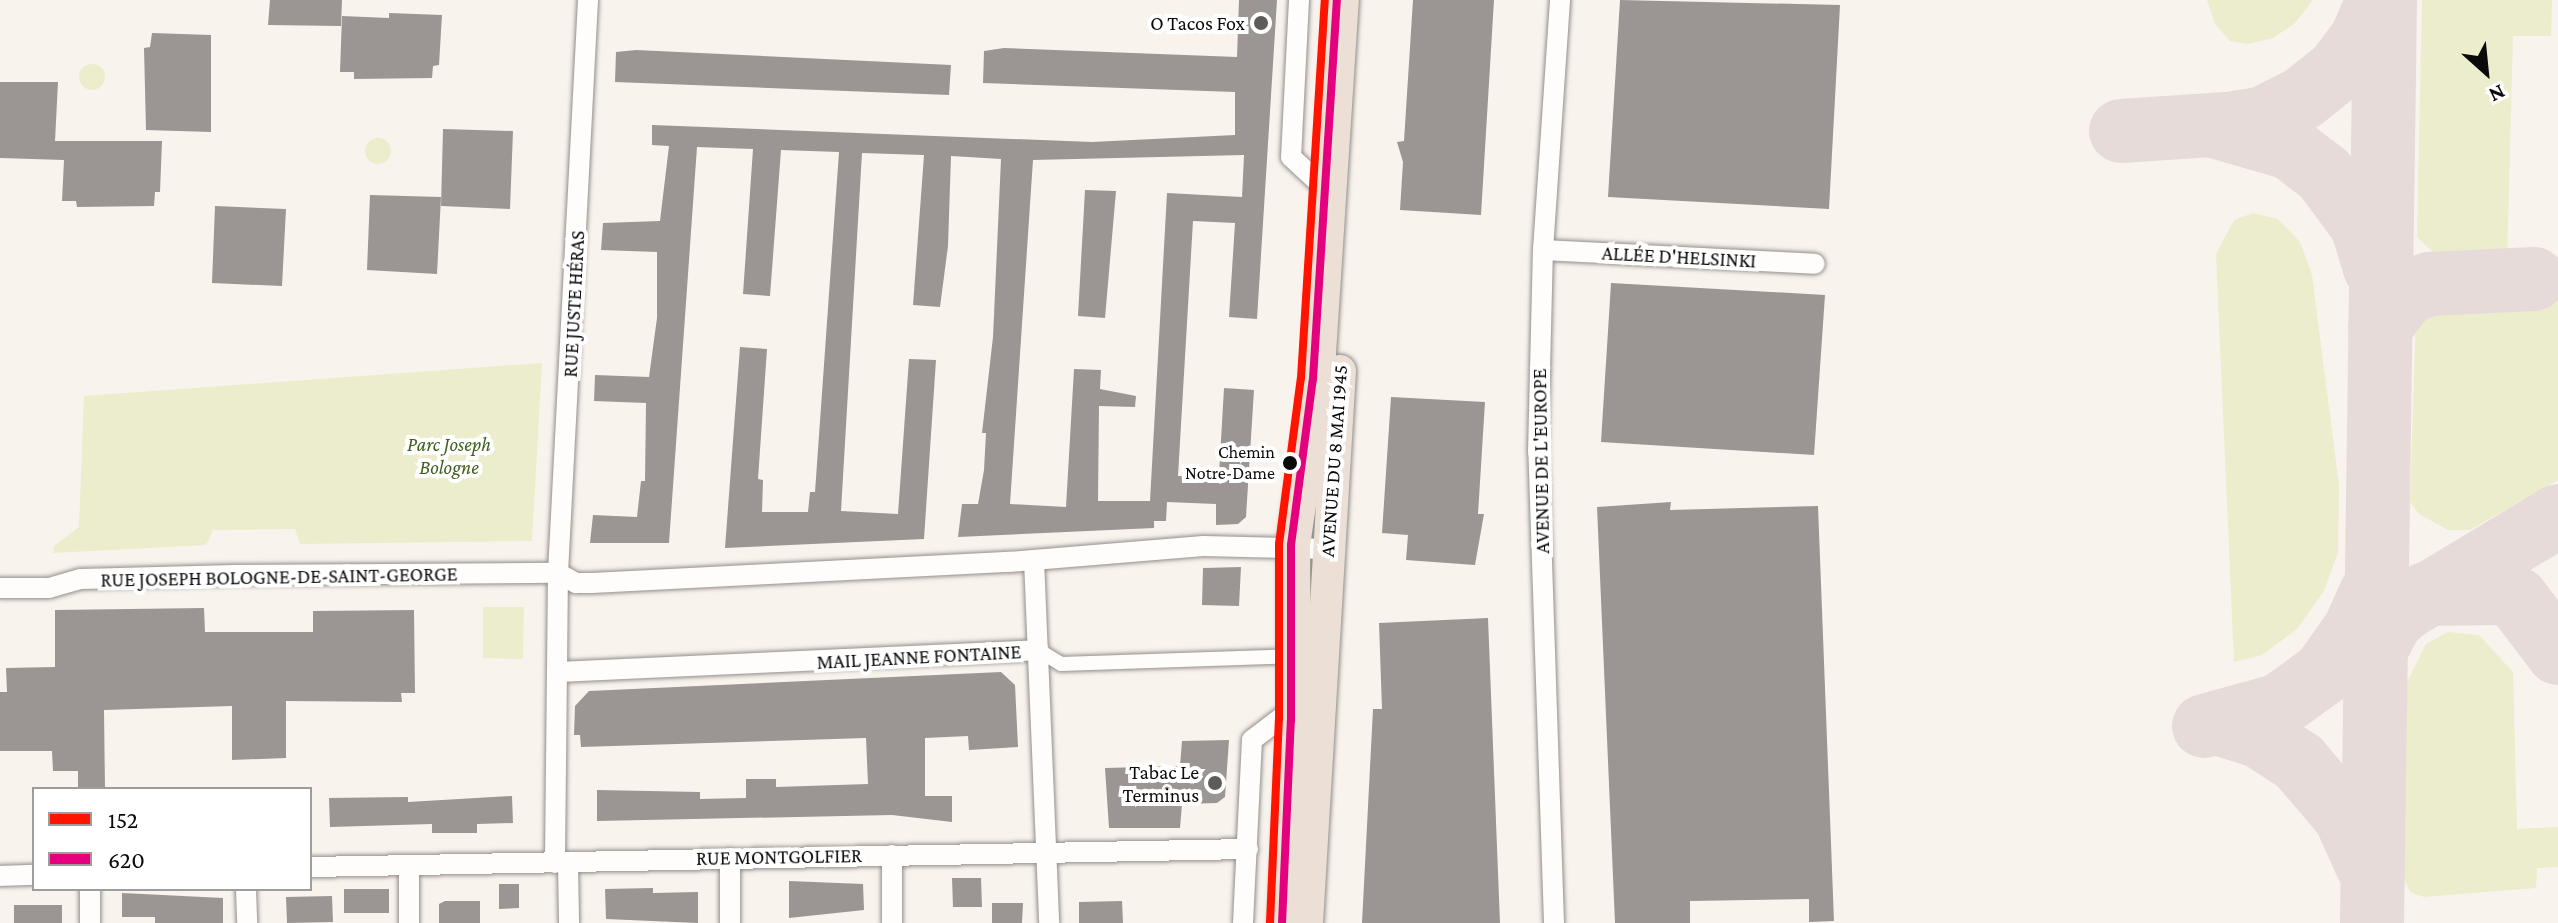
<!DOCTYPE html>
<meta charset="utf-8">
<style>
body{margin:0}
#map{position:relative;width:2558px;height:923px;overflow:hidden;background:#f9f3ed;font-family:"Crimson Pro",serif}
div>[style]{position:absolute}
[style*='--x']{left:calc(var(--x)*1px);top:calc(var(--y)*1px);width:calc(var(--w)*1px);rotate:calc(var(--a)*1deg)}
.green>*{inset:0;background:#ebedcd}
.round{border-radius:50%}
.taxiway>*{height:64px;margin:-32px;padding:0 32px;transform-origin:32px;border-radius:32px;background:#e7dbda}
.building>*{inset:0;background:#9b9693}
.roads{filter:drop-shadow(0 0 2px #928f8c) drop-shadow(0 0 2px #928f8c)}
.pedestrian>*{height:14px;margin:-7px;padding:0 7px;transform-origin:7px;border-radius:7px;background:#fefdfc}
.minor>*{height:20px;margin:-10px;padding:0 10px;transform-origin:10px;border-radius:10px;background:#fefdfc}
.primary>*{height:32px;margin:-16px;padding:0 16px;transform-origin:16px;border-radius:16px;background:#ebdfd6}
.bus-1>*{height:8px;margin:-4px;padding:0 4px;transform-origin:4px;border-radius:4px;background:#ff1400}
.bus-2>*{height:8px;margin:-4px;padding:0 4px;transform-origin:4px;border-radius:4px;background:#e5007d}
.dots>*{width:22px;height:22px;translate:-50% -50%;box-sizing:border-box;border:4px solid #fff;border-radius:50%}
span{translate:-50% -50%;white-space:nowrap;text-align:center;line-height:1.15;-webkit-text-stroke:8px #fff;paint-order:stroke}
.bus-label{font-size:18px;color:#0a0a0a}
.right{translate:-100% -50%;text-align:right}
.poi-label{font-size:20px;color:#0a0a0a}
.street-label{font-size:20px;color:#0a0a0a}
.park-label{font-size:20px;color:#3f601c;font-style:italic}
.legend{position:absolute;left:32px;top:787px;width:280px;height:104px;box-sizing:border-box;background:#fff;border:2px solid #9d9d9d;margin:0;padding:10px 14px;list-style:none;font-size:24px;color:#0a0a0a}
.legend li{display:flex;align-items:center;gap:16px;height:40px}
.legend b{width:40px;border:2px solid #9d9d9d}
.north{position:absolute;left:2446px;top:32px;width:80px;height:80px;-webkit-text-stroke:6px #fff;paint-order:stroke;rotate:153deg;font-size:22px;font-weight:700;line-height:32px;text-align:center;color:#0a0a0a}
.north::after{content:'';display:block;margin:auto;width:28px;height:36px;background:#0a0a0a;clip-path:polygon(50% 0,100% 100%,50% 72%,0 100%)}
</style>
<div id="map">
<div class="green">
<div style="clip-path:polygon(2207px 0,2313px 0,2294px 24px,2273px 38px,2248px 44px,2230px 41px,2215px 24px)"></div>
<div style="clip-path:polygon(2422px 0,2552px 0,2551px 36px,2513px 36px,2507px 264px,2463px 264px,2434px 253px,2417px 237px)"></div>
<div class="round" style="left:79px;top:64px;width:26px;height:26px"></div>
<div class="round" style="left:365px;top:138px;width:26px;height:26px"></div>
<div style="clip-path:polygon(2253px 213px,2278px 219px,2300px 242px,2312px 275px,2339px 486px,2338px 552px,2324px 591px,2297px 629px,2262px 655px,2234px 662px,2216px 254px,2234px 220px)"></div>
<div style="clip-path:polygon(2487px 294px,2558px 295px,2558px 480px,2470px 530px,2448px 530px,2419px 514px,2410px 502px,2416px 315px,2455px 298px)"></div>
<div style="clip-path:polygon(542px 363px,532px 541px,300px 544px,295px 529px,213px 530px,206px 545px,53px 553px,54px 546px,79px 527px,84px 396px)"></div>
<div style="clip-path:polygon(483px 607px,524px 607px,523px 659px,483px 658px)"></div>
<div style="clip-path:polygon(2448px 632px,2479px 635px,2513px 672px,2517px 829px,2558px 827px,2558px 867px,2537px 868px,2536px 888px,2424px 897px,2410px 892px,2404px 878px,2406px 684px,2426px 644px)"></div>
</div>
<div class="taxiway">
<div style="--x:2214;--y:126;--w:79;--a:16.1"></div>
<div style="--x:2290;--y:148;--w:43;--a:37.4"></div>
<div style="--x:2324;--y:174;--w:64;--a:53.3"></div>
<div style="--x:2362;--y:225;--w:45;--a:73.2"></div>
<div style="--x:2121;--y:131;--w:106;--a:-3.8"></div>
<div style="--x:2227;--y:124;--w:36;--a:-9"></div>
<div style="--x:2263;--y:118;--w:45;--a:-26.6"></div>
<div style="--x:2303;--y:98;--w:45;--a:-38.7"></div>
<div style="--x:2338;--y:70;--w:40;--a:-53"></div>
<div style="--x:2362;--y:38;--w:41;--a:-67.2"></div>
<div style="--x:2380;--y:327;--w:43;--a:-52.6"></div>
<div style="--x:2406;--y:293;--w:26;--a:-21"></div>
<div style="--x:2430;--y:284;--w:104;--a:-2.8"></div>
<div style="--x:2426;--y:594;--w:75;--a:-0.8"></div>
<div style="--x:2501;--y:593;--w:17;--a:21"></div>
<div style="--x:2517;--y:599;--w:68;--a:52.8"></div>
<div style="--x:2372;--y:657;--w:41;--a:-62.2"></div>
<div style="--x:2391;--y:621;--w:18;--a:-43"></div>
<div style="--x:2404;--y:609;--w:180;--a:-31.1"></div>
<div style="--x:2220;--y:724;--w:41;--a:17.1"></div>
<div style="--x:2259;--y:736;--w:48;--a:33"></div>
<div style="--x:2299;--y:762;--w:71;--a:49.6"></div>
<div style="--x:2345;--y:816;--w:54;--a:65.8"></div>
<div style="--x:2204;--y:726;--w:79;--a:-15.4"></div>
<div style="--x:2280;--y:705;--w:54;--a:-36"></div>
<div style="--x:2324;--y:673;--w:54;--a:-54.8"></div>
<div style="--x:2355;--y:629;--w:39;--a:-66"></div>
<div style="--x:2372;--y:923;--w:923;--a:-89.19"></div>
</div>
<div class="building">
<div style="clip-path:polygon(270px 0,342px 0,341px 26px,268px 25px)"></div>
<div style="clip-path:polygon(evenodd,1239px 0,1277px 0,1257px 319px,1229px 317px,1235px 223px,1193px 221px,1178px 476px,1219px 475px,1224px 388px,1254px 390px,1246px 517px,1238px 524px,1216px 525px,1216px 504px,1167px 502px,1166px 521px,1154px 521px,1154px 528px,958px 537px,962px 504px,978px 504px,984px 470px,986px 433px,982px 433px,993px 337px,1001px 159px,951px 156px,948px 246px,940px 307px,913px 305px,924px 155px,862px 153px,841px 511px,898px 514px,909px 359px,936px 360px,924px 539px,725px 548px,740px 347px,767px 349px,758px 479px,763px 480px,762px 512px,808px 512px,810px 492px,815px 492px,839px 152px,781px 150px,770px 296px,743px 294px,753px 149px,697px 147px,669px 543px,590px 543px,593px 515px,637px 517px,641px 481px,645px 481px,646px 403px,594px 401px,595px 375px,649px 377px,657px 318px,657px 252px,601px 250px,603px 223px,660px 221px,669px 146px,652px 145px,652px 125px,1092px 142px,1235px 135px,1235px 92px,983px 83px,984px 51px,1004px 48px,1237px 57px,1239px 0,1244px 155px,1242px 197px,1167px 193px,1150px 501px,1098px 501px,1099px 406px,1135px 407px,1136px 396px,1100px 389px,1101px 370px,1074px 369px,1066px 507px,1010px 504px,1033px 160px,1244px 155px)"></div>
<div style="clip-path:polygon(1413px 0,1494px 0,1481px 215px,1400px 210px,1403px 162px,1397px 142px,1404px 141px)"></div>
<div style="clip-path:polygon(1620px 0,1840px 5px,1829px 209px,1608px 197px)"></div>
<div style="clip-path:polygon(389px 13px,442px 15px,439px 65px,433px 66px,432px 78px,354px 79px,354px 72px,340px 72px,342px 16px,389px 18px)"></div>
<div style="clip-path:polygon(152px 33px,211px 35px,211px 132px,146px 130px,144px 48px,150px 47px)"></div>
<div style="clip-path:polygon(636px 50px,951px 65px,949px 95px,615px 82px,616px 52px)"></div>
<div style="clip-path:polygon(0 82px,58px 82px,55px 141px,162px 141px,160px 192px,155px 192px,154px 206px,77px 207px,76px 201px,62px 201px,64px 160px,0 158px)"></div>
<div style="clip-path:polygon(443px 129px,513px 131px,510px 209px,441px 206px)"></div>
<div style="clip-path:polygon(1085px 190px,1116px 191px,1105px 318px,1078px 316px)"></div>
<div style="clip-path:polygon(370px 195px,441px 197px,437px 274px,367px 270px)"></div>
<div style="clip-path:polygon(215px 206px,286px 209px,282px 286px,212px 283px)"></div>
<div style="clip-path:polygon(1611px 283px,1825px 295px,1814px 455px,1601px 442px)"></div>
<div style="clip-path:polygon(1391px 397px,1485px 402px,1478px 514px,1484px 514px,1475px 565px,1406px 560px,1408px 535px,1382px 533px)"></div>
<div style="clip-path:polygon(1671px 502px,1670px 510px,1818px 506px,1834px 921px,1809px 922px,1809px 899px,1690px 901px,1690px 923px,1615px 923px,1597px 507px)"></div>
<div style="clip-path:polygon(1241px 567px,1239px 606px,1202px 605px,1203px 568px)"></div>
<div style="clip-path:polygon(204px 608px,205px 632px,313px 632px,313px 611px,414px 610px,415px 693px,401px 693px,402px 702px,286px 701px,286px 758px,232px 760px,232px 706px,104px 710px,105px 789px,78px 789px,78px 771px,53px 771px,52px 751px,0 751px,0 692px,7px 692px,6px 668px,55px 667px,55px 610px)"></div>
<div style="clip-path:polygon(1488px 618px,1500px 923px,1362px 923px,1373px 709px,1382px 709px,1379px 623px)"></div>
<div style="clip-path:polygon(1001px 672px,1015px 685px,1018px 747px,969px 750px,968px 736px,925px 738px,925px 796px,952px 796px,952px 822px,892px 815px,597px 821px,597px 790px,700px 792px,700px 799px,746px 798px,746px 779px,776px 779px,776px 787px,868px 784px,866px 738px,581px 747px,580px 735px,574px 735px,575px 706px,589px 691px)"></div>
<div style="clip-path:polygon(1229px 740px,1225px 797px,1217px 803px,1182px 804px,1180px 828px,1109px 828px,1105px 768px,1180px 766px,1182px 741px)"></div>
<div style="clip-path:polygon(512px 796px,513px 823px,477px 824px,477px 833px,432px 833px,432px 824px,330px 827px,329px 798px,408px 797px,408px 802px)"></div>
<div style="clip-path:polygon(952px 878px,981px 878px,982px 907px,953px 907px)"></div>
<div style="clip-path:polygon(789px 881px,863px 884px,864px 910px,789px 918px)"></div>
<div style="clip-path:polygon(499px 884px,519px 884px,519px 908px,499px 909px)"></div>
<div style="clip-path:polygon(653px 888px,653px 893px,698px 892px,698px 923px,606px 919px,605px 889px)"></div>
<div style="clip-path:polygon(344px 889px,389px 889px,389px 913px,344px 913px)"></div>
<div style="clip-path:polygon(122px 893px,223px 898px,223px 923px,155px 923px,155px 917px,122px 917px)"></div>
<div style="clip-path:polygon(332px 896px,333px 922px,287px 923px,286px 897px)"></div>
<div style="clip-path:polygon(445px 901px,480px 901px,480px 923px,439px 923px,439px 904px)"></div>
<div style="clip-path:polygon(1122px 901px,1123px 923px,1079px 923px,1079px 902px)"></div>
<div style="clip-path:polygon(992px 903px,1023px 903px,1022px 923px,992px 923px)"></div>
<div style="clip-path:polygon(14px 905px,62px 905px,62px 923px,14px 923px)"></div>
</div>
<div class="roads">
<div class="pedestrian">
<div style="--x:1038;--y:650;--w:27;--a:31"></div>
<div style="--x:1061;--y:664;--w:216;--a:-1.9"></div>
</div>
<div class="minor">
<div style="--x:588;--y:0;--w:574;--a:93"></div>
<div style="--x:558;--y:573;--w:21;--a:29"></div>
<div style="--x:576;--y:583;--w:16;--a:0"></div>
<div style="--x:592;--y:583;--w:418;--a:-2.9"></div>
<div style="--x:1009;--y:562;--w:195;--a:-4.7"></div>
<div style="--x:1203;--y:546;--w:125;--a:1.4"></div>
<div style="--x:1299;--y:0;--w:157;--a:92.9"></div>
<div style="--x:1291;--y:157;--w:54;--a:42.8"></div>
<div style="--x:1543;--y:250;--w:272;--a:2.9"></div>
<div style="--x:1034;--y:560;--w:363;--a:87.6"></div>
<div style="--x:0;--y:588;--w:49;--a:0"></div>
<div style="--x:49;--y:588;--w:33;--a:-16"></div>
<div style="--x:81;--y:579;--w:153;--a:-1.5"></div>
<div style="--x:234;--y:575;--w:324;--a:-0.4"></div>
<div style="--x:558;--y:573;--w:290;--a:90.6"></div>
<div style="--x:557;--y:672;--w:482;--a:-2.6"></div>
<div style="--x:892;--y:855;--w:68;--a:90"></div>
<div style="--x:730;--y:858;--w:65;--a:90"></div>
<div style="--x:568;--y:863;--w:60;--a:89"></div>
<div style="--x:409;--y:865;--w:58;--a:90"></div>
<div style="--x:310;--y:867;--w:938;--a:-1.1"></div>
<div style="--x:0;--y:876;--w:34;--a:-2"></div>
<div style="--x:246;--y:889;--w:34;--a:88"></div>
<div style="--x:90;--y:923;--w:34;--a:-90"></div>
<div style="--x:1243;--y:923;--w:183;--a:-87.2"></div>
<div style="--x:1252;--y:740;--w:53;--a:-37.3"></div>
<div style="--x:1554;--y:923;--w:471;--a:-91.9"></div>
<div style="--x:1538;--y:452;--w:202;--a:-88.6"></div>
<div style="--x:1543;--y:250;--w:251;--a:-86.1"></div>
</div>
<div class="primary">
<div style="--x:1285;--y:923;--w:187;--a:-86.9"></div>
<div style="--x:1295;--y:736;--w:191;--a:-90.3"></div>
<div style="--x:1294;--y:545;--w:163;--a:-81.5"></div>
<div style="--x:1318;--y:384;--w:385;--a:-86.3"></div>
<div style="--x:1307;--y:923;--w:553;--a:-86.58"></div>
</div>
</div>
<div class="bus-1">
<div style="--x:1270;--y:923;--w:204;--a:-87.5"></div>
<div style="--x:1279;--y:719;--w:175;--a:-90"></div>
<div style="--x:1279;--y:544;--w:167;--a:-82.5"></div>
<div style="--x:1301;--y:378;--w:379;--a:-86.4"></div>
</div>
<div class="bus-2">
<div style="--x:1282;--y:923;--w:203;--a:-87.5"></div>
<div style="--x:1291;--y:720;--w:175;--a:-90"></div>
<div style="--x:1291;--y:545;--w:167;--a:-82.5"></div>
<div style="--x:1313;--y:379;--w:379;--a:-86.4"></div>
</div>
<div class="dots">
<div style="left:1261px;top:23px;background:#5e5c59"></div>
<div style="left:1290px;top:463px;background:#0a0a0a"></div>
<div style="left:1215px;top:783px;background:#5e5c59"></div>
</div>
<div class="bus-label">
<span class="right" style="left:1275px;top:463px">Chemin<br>Notre-Dame</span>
</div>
<div class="poi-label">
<span class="right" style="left:1245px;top:23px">O Tacos Fox</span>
<span class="right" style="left:1199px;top:784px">Tabac Le<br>Terminus</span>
</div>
<div class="street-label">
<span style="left:1679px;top:257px;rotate:3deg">ALLÉE D'HELSINKI</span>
<span style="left:574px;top:304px;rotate:-87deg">RUE JUSTE HÉRAS</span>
<span style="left:1334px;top:461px;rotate:-86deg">AVENUE DU 8 MAI 1945</span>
<span style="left:1541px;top:461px;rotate:-91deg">AVENUE DE L'EUROPE</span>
<span style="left:279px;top:577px;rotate:-1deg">RUE JOSEPH BOLOGNE-DE-SAINT-GEORGE</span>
<span style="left:919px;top:657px;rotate:-3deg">MAIL JEANNE FONTAINE</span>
<span style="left:779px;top:857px;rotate:-1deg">RUE MONTGOLFIER</span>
</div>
<div class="park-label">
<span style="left:449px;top:456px">Parc Joseph<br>Bologne</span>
</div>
<ul class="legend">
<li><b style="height:10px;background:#ff1400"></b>152</li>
<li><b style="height:10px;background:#e5007d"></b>620</li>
</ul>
<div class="north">N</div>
</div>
